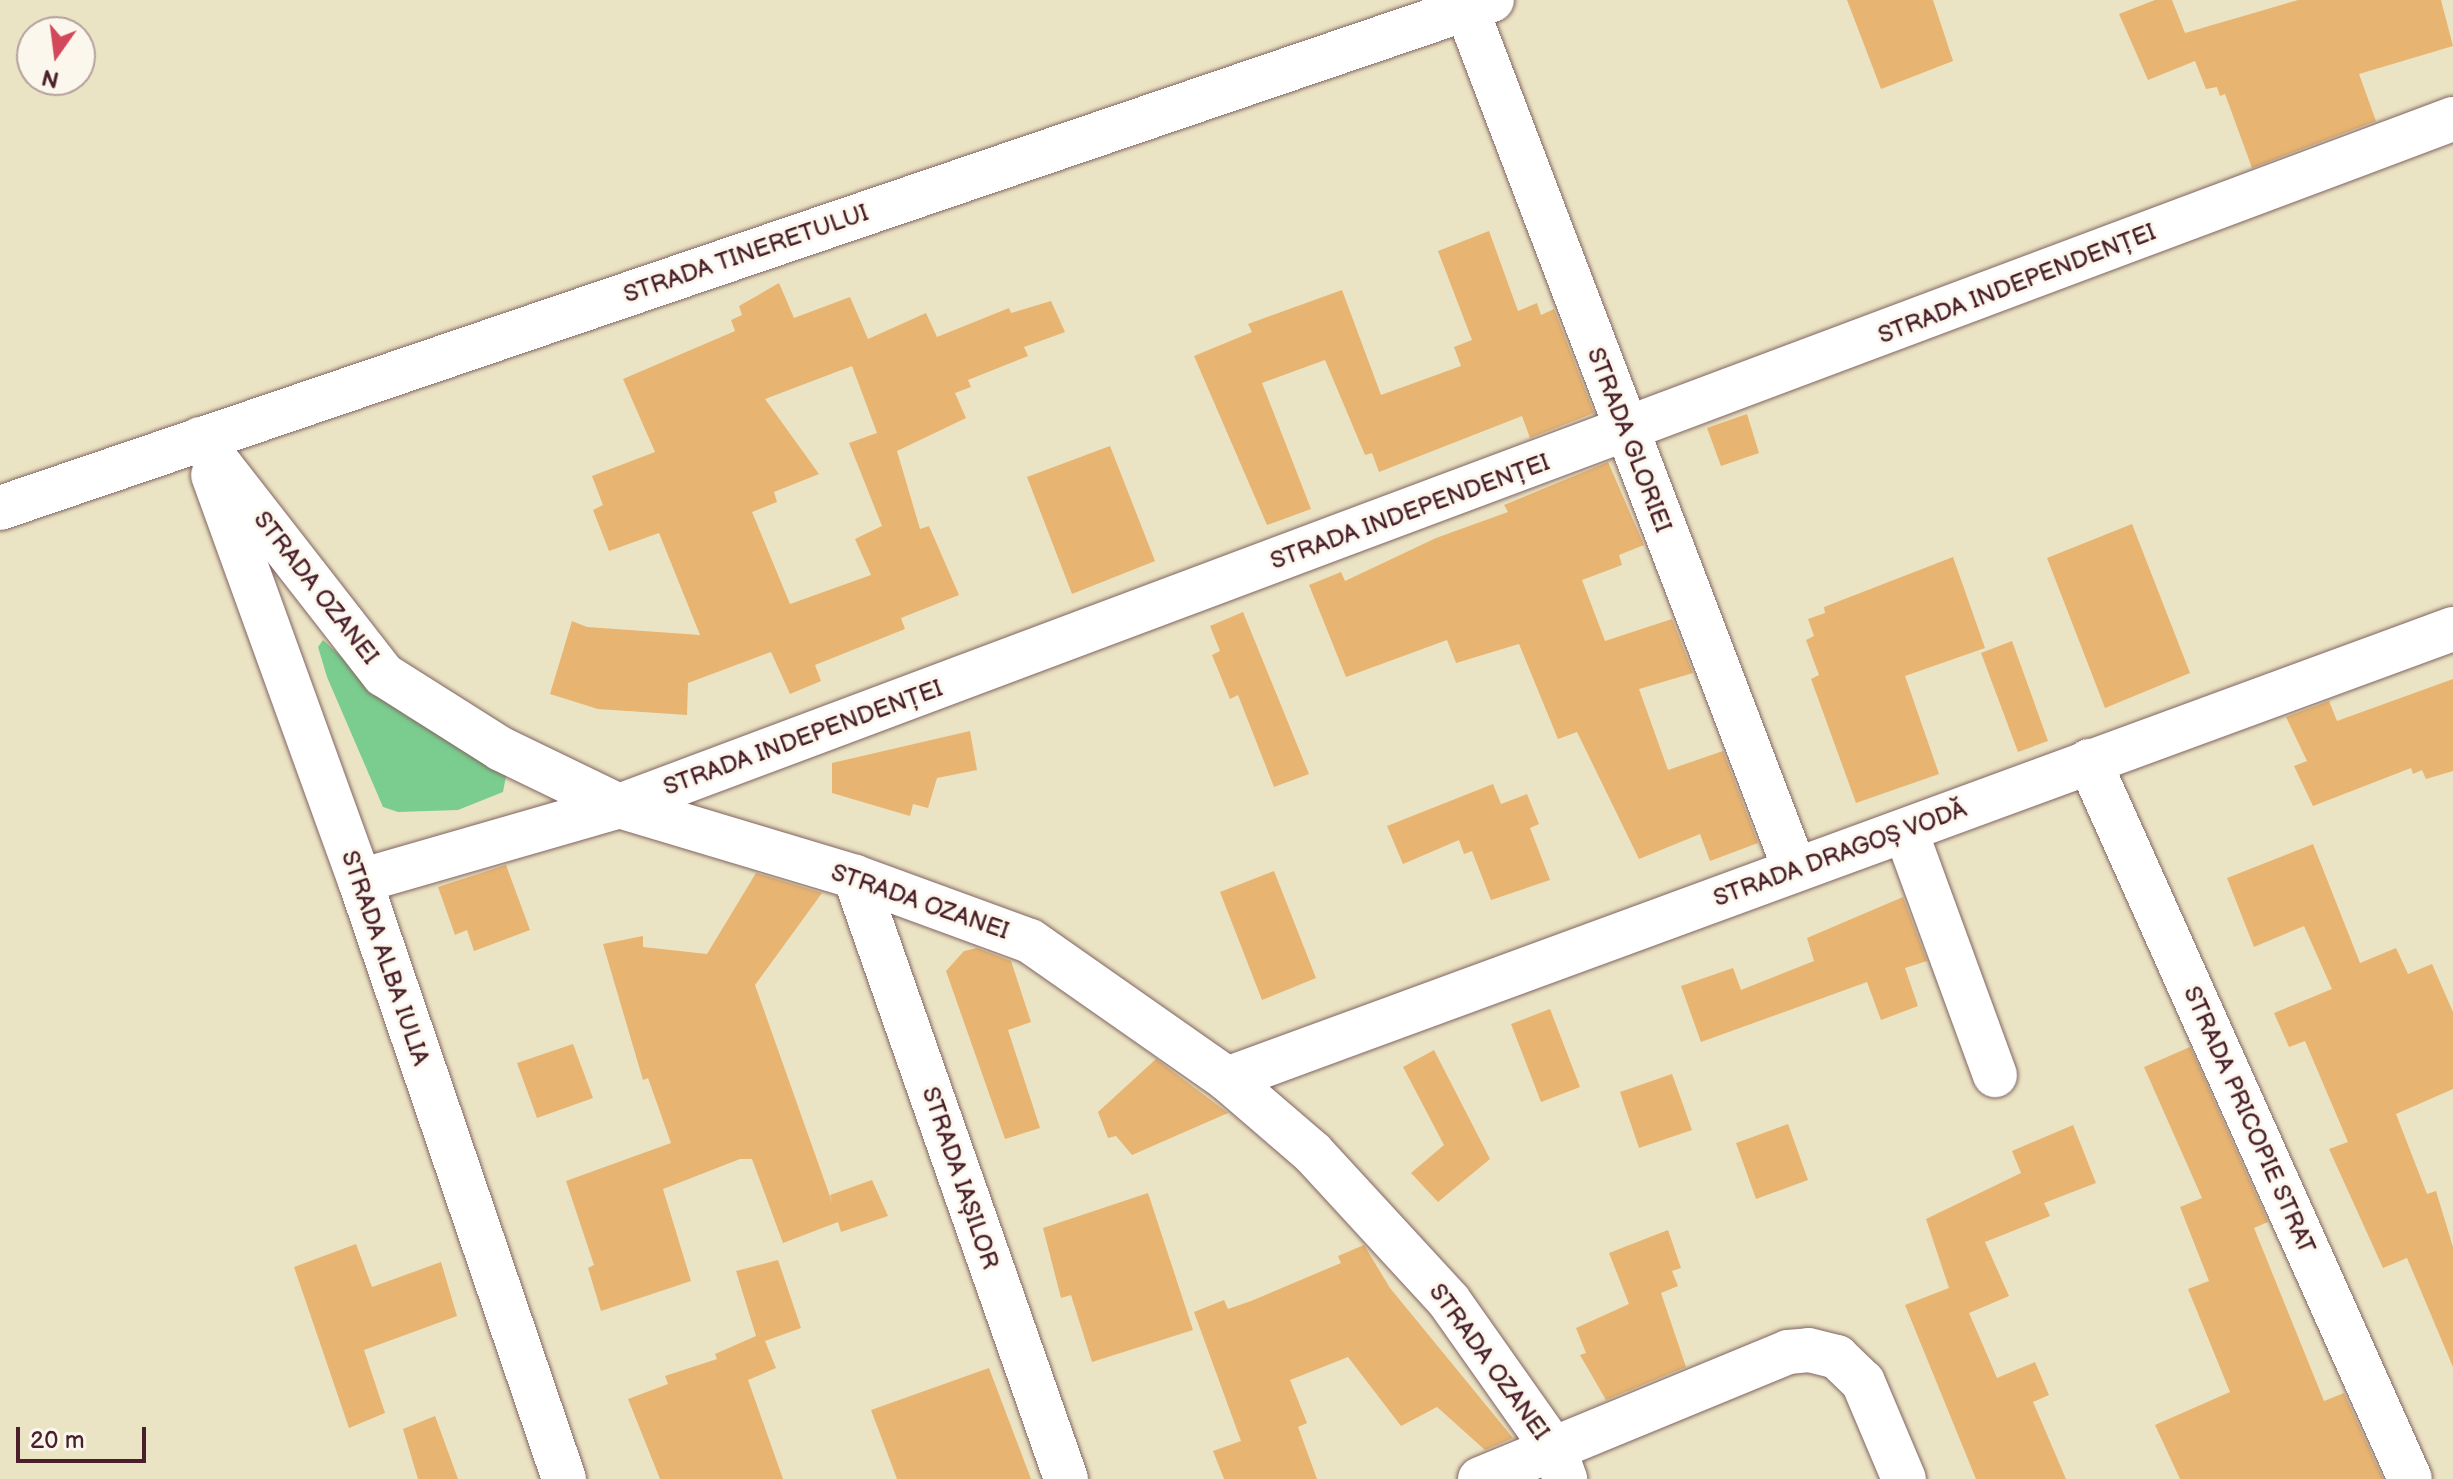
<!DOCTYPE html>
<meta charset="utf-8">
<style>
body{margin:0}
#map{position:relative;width:2453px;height:1479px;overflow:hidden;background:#ebe4c4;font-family:"Balsamiq Sans",sans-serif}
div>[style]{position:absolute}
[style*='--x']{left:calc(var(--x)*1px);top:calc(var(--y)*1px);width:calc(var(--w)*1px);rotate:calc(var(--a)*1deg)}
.green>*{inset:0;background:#7acd8f}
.building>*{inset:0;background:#e7b472}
.roads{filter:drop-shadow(0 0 2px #826461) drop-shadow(0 0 2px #826461)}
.minor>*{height:44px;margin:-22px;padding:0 22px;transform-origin:22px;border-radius:22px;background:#fff}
span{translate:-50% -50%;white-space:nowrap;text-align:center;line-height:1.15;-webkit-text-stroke:6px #fbf7ec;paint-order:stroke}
.street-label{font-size:24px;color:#4a1f2b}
.north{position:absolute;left:16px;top:16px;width:80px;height:80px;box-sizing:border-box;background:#fbf7ec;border:2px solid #b4a19f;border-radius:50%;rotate:194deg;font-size:22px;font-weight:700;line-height:32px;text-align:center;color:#4a1f2b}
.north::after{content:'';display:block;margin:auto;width:28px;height:36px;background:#d1495b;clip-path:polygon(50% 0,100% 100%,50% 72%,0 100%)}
.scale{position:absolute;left:16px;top:1427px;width:130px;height:36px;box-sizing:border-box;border:4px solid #4a1f2b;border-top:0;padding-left:10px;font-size:24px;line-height:28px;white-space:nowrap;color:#4a1f2b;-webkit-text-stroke:6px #fbf7ec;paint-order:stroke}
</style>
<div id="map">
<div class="green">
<div style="clip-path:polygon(323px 640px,405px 715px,498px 768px,506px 776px,503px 792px,458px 810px,398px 812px,383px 807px,327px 677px,318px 647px)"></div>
</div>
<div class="building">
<div style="clip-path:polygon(1847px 0,1933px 0,1953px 61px,1881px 89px)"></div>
<div style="clip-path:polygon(2155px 0,2172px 0,2185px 33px,2298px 0,2441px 0,2453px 46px,2359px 74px,2376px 121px,2252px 168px,2225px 94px,2220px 96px,2217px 87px,2206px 89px,2195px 61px,2148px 80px,2119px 14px)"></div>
<div style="clip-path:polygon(1489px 231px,1518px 311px,1537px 303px,1541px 315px,1554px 309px,1594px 413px,1530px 438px,1522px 416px,1379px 472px,1372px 453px,1365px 455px,1325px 360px,1262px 383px,1311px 509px,1267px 525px,1194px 356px,1252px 332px,1248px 324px,1342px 290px,1381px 395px,1461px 366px,1454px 347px,1472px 340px,1438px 251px)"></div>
<div style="clip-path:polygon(evenodd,779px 283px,794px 318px,850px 297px,868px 339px,926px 313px,937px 337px,1009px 308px,1011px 313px,1051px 301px,1065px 332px,1024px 347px,1028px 356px,968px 380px,971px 387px,955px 393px,966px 418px,897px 451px,920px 529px,929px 526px,959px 595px,901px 618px,905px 629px,815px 665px,821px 681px,790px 694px,771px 652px,688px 683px,687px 715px,598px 709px,550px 694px,572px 621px,587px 627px,700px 635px,659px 533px,609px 551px,593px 510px,603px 505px,592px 476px,655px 452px,623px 379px,735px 331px,731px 320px,742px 315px,739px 306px,779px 283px,852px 366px,877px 433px,849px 443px,882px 526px,855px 539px,871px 575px,790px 604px,752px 512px,777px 502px,774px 492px,819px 474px,765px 399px,852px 366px)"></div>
<div style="clip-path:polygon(1747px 414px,1759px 453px,1721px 466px,1707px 428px)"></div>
<div style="clip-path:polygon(1110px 446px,1155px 561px,1072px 594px,1027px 477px)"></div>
<div style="clip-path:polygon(1608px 462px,1644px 545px,1619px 555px,1622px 565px,1582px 580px,1605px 641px,1672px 619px,1693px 673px,1639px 689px,1668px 770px,1723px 751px,1758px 843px,1710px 861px,1700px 834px,1639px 859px,1577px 732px,1558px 739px,1519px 644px,1456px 663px,1447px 640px,1346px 677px,1309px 585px,1341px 572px,1345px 581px,1436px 538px,1508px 512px,1504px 505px)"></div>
<div style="clip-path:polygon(2132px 524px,2190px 673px,2105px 708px,2047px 558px)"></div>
<div style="clip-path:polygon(1953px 557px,1985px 648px,1905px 676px,1939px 774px,1856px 803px,1811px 679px,1819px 675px,1806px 640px,1814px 636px,1808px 619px,1825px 613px,1824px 607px)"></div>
<div style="clip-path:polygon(1243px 612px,1309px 774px,1274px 787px,1238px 695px,1230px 699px,1212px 655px,1220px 651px,1210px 626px)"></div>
<div style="clip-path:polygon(2012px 641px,2048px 741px,2018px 752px,1981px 653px)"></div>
<div style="clip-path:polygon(2453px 679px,2453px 771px,2426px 779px,2422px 770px,2413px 774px,2411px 768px,2313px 806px,2294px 766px,2307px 761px,2286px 717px,2329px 701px,2337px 721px)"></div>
<div style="clip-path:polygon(970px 731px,977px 770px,937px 778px,928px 808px,913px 804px,910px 816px,832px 793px,832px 763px)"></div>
<div style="clip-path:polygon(1493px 784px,1501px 804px,1527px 794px,1539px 824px,1530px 828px,1550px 880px,1491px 900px,1472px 851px,1464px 854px,1459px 840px,1403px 864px,1387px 826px)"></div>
<div style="clip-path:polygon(2313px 844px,2360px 963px,2396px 948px,2408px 974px,2432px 964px,2453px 1012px,2453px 1089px,2396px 1114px,2427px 1194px,2436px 1191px,2453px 1247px,2453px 1367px,2407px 1258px,2383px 1268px,2329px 1149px,2348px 1142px,2305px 1041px,2289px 1047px,2274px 1013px,2332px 989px,2304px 926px,2254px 947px,2227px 878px)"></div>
<div style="clip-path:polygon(506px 865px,530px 930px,474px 951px,467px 930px,455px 935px,438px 887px)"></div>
<div style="clip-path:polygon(1274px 871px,1316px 978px,1262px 1000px,1220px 892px)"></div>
<div style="clip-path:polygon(756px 873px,822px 893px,755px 985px,833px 1205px,830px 1195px,872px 1180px,888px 1216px,841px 1232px,838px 1222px,783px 1243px,752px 1159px,740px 1159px,663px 1189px,691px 1281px,601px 1311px,588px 1268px,594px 1265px,566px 1181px,671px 1143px,648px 1078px,643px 1080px,603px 944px,643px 936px,643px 947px,707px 954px)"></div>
<div style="clip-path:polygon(1903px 897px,1927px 961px,1905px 968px,1918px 1006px,1881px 1020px,1867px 982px,1701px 1042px,1681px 986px,1733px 968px,1741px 990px,1814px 961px,1807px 938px)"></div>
<div style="clip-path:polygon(977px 948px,1011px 961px,1031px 1022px,1008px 1030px,1040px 1128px,1005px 1139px,946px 971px,964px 951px)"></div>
<div style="clip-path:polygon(1550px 1009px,1580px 1087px,1541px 1102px,1511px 1024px)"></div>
<div style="clip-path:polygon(573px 1044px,593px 1098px,537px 1118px,517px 1063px)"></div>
<div style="clip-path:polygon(2190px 1047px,2268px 1222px,2254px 1228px,2324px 1401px,2344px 1393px,2383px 1479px,2180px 1479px,2155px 1425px,2230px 1392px,2188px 1289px,2209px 1281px,2180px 1207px,2202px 1198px,2144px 1067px)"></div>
<div style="clip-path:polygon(1434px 1050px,1490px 1159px,1438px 1202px,1411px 1173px,1444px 1145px,1403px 1067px)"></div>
<div style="clip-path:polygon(1156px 1059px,1228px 1113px,1132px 1155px,1116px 1136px,1108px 1138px,1098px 1112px)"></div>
<div style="clip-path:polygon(1672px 1074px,1692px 1130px,1639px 1148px,1620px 1092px)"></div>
<div style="clip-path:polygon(1788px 1124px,1808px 1180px,1756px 1199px,1736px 1143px)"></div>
<div style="clip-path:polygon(2073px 1125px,2096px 1183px,2044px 1203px,2050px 1216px,1985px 1242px,2009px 1296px,1969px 1313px,1997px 1378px,2035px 1362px,2049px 1395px,2033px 1402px,2066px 1479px,1976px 1479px,1905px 1305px,1949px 1288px,1926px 1219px,2021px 1173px,2012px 1151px)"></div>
<div style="clip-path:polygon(1148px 1193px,1193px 1330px,1092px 1362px,1071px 1295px,1061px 1298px,1043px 1228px)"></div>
<div style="clip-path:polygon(1668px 1230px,1681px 1268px,1672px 1271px,1678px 1286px,1661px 1293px,1686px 1367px,1606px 1400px,1580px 1355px,1586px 1353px,1576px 1328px,1629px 1304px,1609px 1253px)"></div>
<div style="clip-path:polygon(356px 1244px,372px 1287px,441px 1262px,457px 1316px,364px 1350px,385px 1413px,349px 1428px,294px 1267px)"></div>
<div style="clip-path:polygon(1364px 1245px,1390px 1288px,1513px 1438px,1485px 1450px,1437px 1407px,1401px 1426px,1348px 1357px,1290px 1380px,1307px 1423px,1298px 1427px,1317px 1479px,1224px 1479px,1213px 1451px,1241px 1441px,1194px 1312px,1224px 1300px,1228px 1309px,1251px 1301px,1341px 1263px,1338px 1256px)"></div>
<div style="clip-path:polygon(778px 1260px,801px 1328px,765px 1341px,776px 1368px,748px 1380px,783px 1479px,660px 1479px,628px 1399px,668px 1384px,665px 1376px,717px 1359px,715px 1354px,756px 1336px,736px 1271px)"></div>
<div style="clip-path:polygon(989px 1368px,1031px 1479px,897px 1479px,871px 1410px)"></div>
<div style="clip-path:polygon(435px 1416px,458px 1479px,418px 1479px,403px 1429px)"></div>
</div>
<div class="roads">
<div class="minor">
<div style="--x:1467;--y:10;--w:920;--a:69.12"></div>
<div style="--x:200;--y:439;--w:299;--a:52.1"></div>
<div style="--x:384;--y:675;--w:138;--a:32.3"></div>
<div style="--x:501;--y:749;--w:131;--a:25.8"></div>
<div style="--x:619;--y:806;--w:246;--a:16.7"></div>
<div style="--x:855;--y:877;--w:186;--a:20.1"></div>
<div style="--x:1030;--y:941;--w:241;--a:35"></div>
<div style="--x:1227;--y:1079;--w:113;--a:40.7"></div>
<div style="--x:1313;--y:1153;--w:201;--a:47.4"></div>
<div style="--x:1449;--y:1301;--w:184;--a:54.8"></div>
<div style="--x:1555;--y:1451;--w:30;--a:70"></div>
<div style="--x:213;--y:475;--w:432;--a:70.1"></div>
<div style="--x:360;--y:881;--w:632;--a:71.16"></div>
<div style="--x:0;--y:508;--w:1576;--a:-18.8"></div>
<div style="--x:2089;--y:761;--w:786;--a:65.91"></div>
<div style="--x:1906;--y:832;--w:259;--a:69.9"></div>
<div style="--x:855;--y:877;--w:638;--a:70.68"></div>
<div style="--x:360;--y:881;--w:270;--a:-16.1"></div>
<div style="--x:619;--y:806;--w:1958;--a:-20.54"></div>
<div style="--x:1227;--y:1079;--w:1306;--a:-20.16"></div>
<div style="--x:1480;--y:1479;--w:333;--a:-22.4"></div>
<div style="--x:1788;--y:1352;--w:21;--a:-5"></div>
<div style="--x:1809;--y:1350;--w:29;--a:14"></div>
<div style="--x:1837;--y:1357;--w:36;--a:44"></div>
<div style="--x:1863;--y:1382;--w:105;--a:67.1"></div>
</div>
</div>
<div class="street-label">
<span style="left:746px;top:254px;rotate:-19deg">STRADA TINERETULUI</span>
<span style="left:2017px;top:284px;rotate:-21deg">STRADA INDEPENDENȚEI</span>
<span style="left:1629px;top:440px;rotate:69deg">STRADA GLORIEI</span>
<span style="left:1410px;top:512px;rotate:-20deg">STRADA INDEPENDENȚEI</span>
<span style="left:316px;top:588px;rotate:52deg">STRADA OZANEI</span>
<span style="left:803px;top:738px;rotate:-20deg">STRADA INDEPENDENȚEI</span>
<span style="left:1840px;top:854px;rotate:-20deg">STRADA DRAGOȘ VODĂ</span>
<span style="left:920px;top:902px;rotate:19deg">STRADA OZANEI</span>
<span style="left:385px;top:958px;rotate:71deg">STRADA ALBA IULIA</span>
<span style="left:2249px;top:1120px;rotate:66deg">STRADA PRICOPIE STRAT</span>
<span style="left:960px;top:1178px;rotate:71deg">STRADA IAȘILOR</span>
<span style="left:1489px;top:1362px;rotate:54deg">STRADA OZANEI</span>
</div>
<div class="north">N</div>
<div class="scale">20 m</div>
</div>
